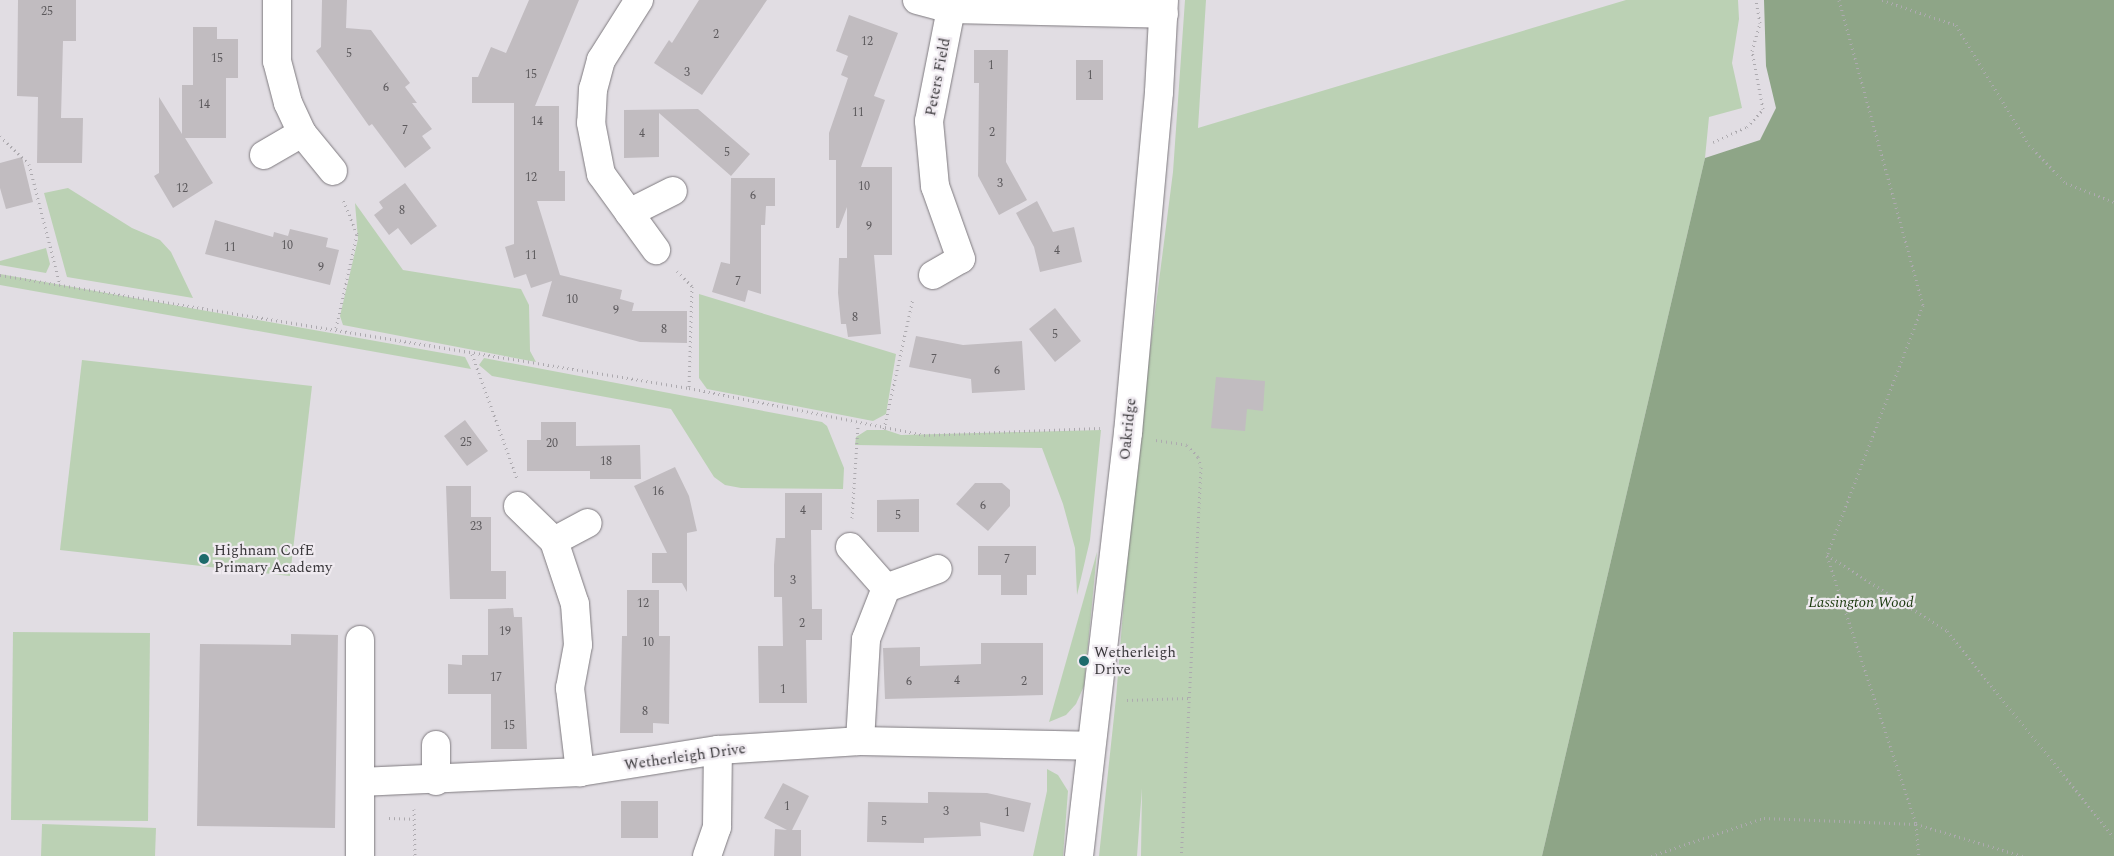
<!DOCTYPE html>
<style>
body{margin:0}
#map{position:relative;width:2114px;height:856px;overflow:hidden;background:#e1dde3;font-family:Spectral,serif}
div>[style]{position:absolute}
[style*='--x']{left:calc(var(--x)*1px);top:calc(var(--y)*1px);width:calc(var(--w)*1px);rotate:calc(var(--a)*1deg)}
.green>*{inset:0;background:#bbd1b4}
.forest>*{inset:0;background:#8ea587}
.building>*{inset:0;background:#c1bcc0}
.path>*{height:3px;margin-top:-1.5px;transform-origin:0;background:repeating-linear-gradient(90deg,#adaaaf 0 1px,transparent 0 5px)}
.roads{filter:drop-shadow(0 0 1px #7e7a7f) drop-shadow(0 0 1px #7e7a7f)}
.minor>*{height:28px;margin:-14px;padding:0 14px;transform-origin:14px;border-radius:14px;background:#fff}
.dots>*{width:14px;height:14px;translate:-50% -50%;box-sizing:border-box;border:2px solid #efeaf0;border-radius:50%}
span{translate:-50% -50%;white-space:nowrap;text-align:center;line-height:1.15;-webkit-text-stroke:4.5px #efeaf0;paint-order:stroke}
.number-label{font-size:12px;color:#5c595c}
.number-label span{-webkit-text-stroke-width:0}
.street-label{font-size:15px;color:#3a383b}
.poi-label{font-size:15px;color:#3a383b}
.left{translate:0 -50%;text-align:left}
.park-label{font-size:15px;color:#1a390d;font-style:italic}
</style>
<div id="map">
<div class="green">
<div style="clip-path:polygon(1185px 0,1206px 0,1198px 128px,1626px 0,1738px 0,1739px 19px,1732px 63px,1742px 108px,1709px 117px,1705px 158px,1542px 856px,1141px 856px,1142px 788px,1137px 856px,1099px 856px,1116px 698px,1134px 476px,1173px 172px)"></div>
<div style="clip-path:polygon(68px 188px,132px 228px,160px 240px,171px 252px,193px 298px,67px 277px,44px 193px)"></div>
<div style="clip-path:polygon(355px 203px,403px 270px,521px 289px,529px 305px,530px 351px,536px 362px,343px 325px,340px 316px,358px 239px)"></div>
<div style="clip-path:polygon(46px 248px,50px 264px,46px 273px,0 265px,0 261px)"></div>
<div style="clip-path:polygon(0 274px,465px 357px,471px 369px,0 285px)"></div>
<div style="clip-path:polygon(699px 294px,896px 354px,886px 414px,873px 421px,707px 389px,699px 378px)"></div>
<div style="clip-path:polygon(484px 358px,822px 422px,827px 426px,844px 468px,843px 489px,741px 488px,725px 485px,714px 477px,671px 409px,492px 376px,479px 365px)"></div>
<div style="clip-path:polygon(82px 360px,312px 386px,290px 576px,60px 550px)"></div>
<div style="clip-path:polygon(867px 430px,886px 430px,901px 435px,1101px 430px,1090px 540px,1077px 595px,1075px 548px,1063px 504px,1042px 448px,855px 445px,856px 437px)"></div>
<div style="clip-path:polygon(1097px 552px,1084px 686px,1076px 704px,1066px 715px,1049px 722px)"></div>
<div style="clip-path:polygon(13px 632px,150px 633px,148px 821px,11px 820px)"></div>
<div style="clip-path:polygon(1047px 769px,1058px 775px,1068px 791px,1063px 856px,1033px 856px,1047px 791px)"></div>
<div style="clip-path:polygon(42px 824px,156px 828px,155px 856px,41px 856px)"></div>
</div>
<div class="forest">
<div style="clip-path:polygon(1764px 0,2114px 0,2114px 856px,1542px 856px,1705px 158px,1760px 140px,1776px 108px,1766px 66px)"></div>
</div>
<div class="building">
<div style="clip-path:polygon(18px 0,76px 0,76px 41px,63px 41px,61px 118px,83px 118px,82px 163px,37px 163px,38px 97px,17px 96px)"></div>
<div style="clip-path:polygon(322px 0,347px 0,346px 28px,371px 30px,410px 83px,405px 87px,417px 103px,412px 103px,432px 129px,422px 136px,431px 148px,405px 168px,372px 124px,369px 126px,316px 51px,321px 47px)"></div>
<div style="clip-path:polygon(529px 0,579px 0,535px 106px,559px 106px,559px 171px,565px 171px,565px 201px,537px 201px,560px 275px,622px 290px,620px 299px,634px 303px,632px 311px,687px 311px,687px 343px,640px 342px,542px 316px,552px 281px,531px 288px,526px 274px,514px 278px,505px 247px,514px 244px,514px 103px,472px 103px,472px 77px,478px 77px,491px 47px,506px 53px)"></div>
<div style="clip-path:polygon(699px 0,767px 0,702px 95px,654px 63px,669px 40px,672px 43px)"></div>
<div style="clip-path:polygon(849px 15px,898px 33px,874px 96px,885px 100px,861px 167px,892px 167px,892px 255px,874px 255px,881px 334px,848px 337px,846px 324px,841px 324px,838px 293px,839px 258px,847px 258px,847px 207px,839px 228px,836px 228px,836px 160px,829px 160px,829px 133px,848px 78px,841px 75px,848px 56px,836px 51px)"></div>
<div style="clip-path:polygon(193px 27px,217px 27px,217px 39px,238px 39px,238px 78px,226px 78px,226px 138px,185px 138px,213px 183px,173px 208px,154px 176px,159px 173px,159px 97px,182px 134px,182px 85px,193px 85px)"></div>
<div style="clip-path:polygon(974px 50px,1008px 50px,1006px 162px,1027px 200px,999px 215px,978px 176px,979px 83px,974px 83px)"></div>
<div style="clip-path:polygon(1076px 60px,1103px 60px,1103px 100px,1076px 100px)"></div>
<div style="clip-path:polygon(698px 109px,750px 154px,731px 176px,659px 113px,659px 157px,624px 158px,624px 110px)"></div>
<div style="clip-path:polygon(22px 157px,33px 202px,6px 209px,0 188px,0 163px)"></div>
<div style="clip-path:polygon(731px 178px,775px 178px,775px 206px,766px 206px,765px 225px,761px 225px,761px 294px,748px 290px,745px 302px,712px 292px,721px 262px,730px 264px)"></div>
<div style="clip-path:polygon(405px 183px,437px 226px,411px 245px,398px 228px,389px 235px,374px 215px,383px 208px,379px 202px)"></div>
<div style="clip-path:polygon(1037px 201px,1053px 232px,1074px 227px,1082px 262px,1040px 272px,1034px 247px,1016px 213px)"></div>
<div style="clip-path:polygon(215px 220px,273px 237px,274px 232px,288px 236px,290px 229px,328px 238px,326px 247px,339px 250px,330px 285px,205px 254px)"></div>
<div style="clip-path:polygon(1055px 308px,1081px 341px,1055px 362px,1029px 329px)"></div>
<div style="clip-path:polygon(916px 336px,963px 345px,1022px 341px,1025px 390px,972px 393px,971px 379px,909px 367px)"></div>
<div style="clip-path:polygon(1216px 377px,1265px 381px,1263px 411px,1247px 409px,1245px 431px,1211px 428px)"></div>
<div style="clip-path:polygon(465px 420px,488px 451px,467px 466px,444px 436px)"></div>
<div style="clip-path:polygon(541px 422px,576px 422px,576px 446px,640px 445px,641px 479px,590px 479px,590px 471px,527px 471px,527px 440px,541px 440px)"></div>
<div style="clip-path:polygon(675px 467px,689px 496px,697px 531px,687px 533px,687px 592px,682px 583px,652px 583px,652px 553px,667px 553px,634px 486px)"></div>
<div style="clip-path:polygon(975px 483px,1002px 483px,1010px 490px,1010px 506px,988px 531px,956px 504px)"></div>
<div style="clip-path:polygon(446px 486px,471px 486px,471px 517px,491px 517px,491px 571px,506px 571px,506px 599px,450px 599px)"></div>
<div style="clip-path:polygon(785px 493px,822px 493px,822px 530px,811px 530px,812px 609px,822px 609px,822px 640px,806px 640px,807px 703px,759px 703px,758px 646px,783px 646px,782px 597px,774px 597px,774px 565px,776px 538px,785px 538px)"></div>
<div style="clip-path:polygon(919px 499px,919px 532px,877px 532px,877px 500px)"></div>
<div style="clip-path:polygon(978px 546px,1036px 546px,1036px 575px,1027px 575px,1027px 595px,1001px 595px,1001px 575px,978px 575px)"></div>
<div style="clip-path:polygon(627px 590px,659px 590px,659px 636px,670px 636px,669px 724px,653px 723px,653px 733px,620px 733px,622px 636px,627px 636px)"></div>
<div style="clip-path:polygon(513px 608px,514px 617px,522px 617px,527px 749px,491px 749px,491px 694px,448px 694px,448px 664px,462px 665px,462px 655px,488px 655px,488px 609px)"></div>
<div style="clip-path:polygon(291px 634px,338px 635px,335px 828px,197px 826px,200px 644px,291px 645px)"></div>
<div style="clip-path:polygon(981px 643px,1043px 643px,1043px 695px,885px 699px,883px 648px,920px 647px,920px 666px,981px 664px)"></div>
<div style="clip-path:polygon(783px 783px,809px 796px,792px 830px,801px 830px,801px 856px,774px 856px,775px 829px,787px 830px,764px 818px)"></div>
<div style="clip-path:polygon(928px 792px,987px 793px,1031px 803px,1024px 832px,980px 822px,981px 836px,924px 838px,924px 843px,867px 842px,868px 802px,928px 803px)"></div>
<div style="clip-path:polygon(621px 801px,658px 801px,658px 838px,621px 838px)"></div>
</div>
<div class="path">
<div style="--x:1839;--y:0;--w:316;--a:74.6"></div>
<div style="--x:1923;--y:305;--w:268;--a:111"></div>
<div style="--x:1827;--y:555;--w:142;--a:32.3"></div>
<div style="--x:1947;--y:631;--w:265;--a:51"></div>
<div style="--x:1882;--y:0;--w:78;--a:18.7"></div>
<div style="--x:1956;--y:25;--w:140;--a:58.7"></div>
<div style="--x:2029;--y:145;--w:53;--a:45.8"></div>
<div style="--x:2066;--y:183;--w:52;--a:21.6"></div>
<div style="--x:0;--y:136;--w:40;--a:44"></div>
<div style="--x:29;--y:164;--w:125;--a:75.6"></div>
<div style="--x:1713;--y:142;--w:37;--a:-24"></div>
<div style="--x:1747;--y:127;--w:24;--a:-48"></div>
<div style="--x:1763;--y:109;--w:59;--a:-100.7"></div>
<div style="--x:1752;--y:51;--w:29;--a:-74"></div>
<div style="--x:1760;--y:23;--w:23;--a:-100"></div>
<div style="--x:677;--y:271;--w:21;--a:45"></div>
<div style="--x:692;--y:286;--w:102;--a:91.7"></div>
<div style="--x:0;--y:275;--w:698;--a:9.31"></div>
<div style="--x:689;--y:388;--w:240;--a:11.3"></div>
<div style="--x:924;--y:435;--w:176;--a:-2.3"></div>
<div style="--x:336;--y:328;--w:96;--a:-77.4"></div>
<div style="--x:357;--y:234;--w:38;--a:-112"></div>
<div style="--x:472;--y:354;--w:132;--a:70.1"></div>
<div style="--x:884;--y:429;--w:134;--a:-77.5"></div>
<div style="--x:1156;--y:440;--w:31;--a:9"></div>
<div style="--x:1187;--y:445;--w:16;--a:47"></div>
<div style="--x:1198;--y:457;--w:10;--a:73"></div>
<div style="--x:1201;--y:467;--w:390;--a:92.9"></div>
<div style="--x:852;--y:518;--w:94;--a:-86.3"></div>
<div style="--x:1827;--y:556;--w:282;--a:71.6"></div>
<div style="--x:1916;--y:824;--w:32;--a:85"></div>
<div style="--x:1127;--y:700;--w:61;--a:-1.9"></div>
<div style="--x:414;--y:809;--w:47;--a:88.8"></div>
<div style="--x:389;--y:818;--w:25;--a:2"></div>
<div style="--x:1651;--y:856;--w:119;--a:-18.6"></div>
<div style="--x:1764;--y:818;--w:152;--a:2.3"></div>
<div style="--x:1916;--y:824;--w:112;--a:16.7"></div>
</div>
<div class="roads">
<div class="minor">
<div style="--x:277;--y:0;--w:61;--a:90"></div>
<div style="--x:277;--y:61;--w:43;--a:75.3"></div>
<div style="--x:288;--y:103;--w:33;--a:65"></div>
<div style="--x:302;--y:133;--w:49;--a:50.8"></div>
<div style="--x:639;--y:0;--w:71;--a:122.3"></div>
<div style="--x:601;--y:60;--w:30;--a:105"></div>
<div style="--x:593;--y:89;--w:34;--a:93"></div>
<div style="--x:591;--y:123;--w:52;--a:78.9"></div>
<div style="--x:601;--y:174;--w:94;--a:54.1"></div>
<div style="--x:917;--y:0;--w:35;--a:15"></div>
<div style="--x:951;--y:9;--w:213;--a:1.3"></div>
<div style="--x:264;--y:155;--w:44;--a:-30.1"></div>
<div style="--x:629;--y:213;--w:49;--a:-26.6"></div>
<div style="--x:933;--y:275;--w:32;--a:-30"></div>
<div style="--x:961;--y:259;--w:77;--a:-109.6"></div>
<div style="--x:935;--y:186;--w:65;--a:-95.3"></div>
<div style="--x:929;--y:121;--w:114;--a:-78.9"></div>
<div style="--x:518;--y:506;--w:50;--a:44.2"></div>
<div style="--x:554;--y:541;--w:66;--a:71.6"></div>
<div style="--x:575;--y:604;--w:41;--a:85.8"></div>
<div style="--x:578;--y:645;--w:44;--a:100.5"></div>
<div style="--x:570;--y:688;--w:85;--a:83.2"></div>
<div style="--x:554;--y:541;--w:38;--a:-28"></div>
<div style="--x:850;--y:547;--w:55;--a:48.7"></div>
<div style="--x:360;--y:640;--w:216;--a:90"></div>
<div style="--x:860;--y:741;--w:102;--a:-86.6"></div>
<div style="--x:866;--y:639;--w:55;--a:-68.6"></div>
<div style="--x:886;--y:588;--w:55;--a:-20.1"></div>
<div style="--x:436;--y:781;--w:36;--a:-90"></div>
<div style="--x:360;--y:782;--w:220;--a:-2.6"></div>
<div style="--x:580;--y:772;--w:140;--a:-9.1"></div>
<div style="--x:718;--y:750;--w:142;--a:-3.6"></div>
<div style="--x:860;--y:741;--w:230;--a:1.2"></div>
<div style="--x:707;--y:856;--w:31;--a:-71"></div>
<div style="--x:717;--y:827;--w:77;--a:-89.3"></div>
<div style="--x:1079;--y:856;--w:426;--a:-83.4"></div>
<div style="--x:1128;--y:433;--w:342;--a:-84.8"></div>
<div style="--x:1159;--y:92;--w:92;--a:-86.9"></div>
</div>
</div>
<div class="dots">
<div style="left:204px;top:559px;background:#1d6a6b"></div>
<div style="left:1084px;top:661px;background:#1d6a6b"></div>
</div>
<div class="number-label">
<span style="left:47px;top:12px">25</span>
<span style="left:716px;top:35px">2</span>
<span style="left:867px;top:42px">12</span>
<span style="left:349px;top:54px">5</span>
<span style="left:217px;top:59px">15</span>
<span style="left:991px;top:66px">1</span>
<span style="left:687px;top:73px">3</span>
<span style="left:531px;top:75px">15</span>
<span style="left:1090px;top:76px">1</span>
<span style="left:386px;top:88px">6</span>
<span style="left:204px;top:105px">14</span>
<span style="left:858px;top:113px">11</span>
<span style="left:537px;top:122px">14</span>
<span style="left:405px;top:131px">7</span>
<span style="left:992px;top:133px">2</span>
<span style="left:642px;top:134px">4</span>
<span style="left:727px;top:153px">5</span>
<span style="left:531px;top:178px">12</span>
<span style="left:1000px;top:184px">3</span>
<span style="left:864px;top:187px">10</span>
<span style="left:182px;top:189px">12</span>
<span style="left:753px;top:196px">6</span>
<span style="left:402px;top:211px">8</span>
<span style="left:869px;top:227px">9</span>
<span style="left:287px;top:246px">10</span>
<span style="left:230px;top:248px">11</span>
<span style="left:1057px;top:251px">4</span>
<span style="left:531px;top:256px">11</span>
<span style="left:321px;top:268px">9</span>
<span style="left:738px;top:282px">7</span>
<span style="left:572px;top:300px">10</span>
<span style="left:616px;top:311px">9</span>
<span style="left:855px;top:318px">8</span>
<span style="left:664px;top:330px">8</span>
<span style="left:1055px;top:335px">5</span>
<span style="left:934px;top:360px">7</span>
<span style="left:997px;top:371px">6</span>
<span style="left:466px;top:443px">25</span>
<span style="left:552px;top:444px">20</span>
<span style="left:606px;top:462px">18</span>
<span style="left:658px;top:492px">16</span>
<span style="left:983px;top:506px">6</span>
<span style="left:803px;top:511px">4</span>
<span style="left:898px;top:516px">5</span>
<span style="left:476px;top:527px">23</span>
<span style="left:1007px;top:560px">7</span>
<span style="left:793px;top:581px">3</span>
<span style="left:643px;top:604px">12</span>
<span style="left:802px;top:624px">2</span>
<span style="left:505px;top:632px">19</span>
<span style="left:648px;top:643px">10</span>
<span style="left:496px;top:678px">17</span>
<span style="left:957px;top:681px">4</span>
<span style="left:909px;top:682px">6</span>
<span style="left:1024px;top:682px">2</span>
<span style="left:783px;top:690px">1</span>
<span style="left:645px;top:712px">8</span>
<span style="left:509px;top:726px">15</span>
<span style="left:787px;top:807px">1</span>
<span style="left:946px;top:812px">3</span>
<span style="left:1007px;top:813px">1</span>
<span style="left:884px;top:822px">5</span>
</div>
<div class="street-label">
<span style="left:938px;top:77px;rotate:-79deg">Peters Field</span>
<span style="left:1128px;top:429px;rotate:-84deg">Oakridge</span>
<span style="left:685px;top:757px;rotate:-8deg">Wetherleigh Drive</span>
</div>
<div class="poi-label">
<span class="left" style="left:214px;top:559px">Highnam CofE<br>Primary Academy</span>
<span class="left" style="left:1094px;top:661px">Wetherleigh<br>Drive</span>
</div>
<div class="park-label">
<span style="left:1861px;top:603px">Lassington Wood</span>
</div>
</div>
